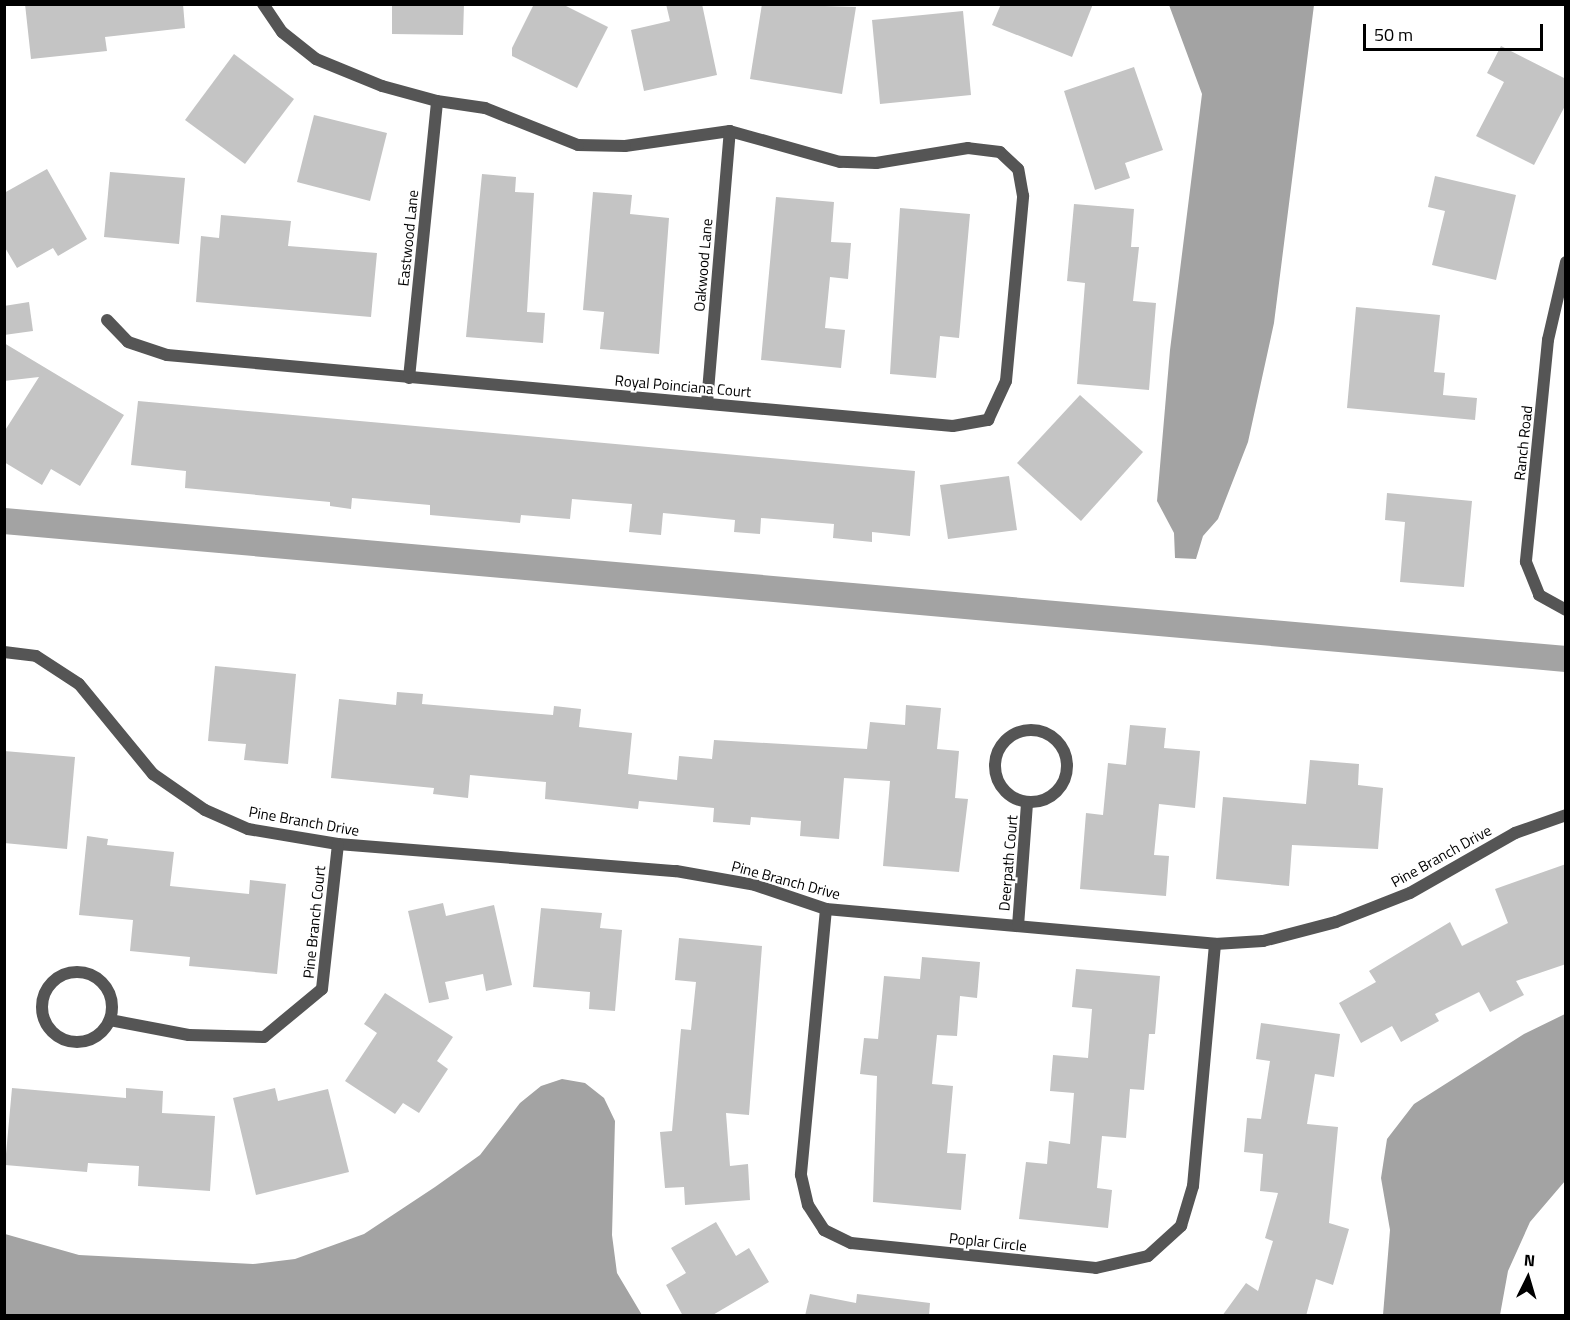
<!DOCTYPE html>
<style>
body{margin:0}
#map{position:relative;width:1570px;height:1320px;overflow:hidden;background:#fff;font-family:"Titillium Web",sans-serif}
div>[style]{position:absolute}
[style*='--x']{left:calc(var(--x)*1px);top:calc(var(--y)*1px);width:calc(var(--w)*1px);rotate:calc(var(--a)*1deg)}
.water>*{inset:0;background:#a3a3a3}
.canal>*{height:26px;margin:-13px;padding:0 13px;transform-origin:13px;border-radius:13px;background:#a3a3a3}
.building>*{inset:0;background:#c4c4c4}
.street>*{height:12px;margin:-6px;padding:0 6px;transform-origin:6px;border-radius:6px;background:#555}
.street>.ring{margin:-6px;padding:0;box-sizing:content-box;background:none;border:12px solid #555;border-radius:50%}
span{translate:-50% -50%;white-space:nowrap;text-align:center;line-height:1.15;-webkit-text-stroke:4.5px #fff;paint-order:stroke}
.street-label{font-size:15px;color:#000}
.frame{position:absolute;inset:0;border:6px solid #000;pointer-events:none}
.north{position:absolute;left:1498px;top:1248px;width:60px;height:60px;-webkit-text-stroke:4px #fff;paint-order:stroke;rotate:5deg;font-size:16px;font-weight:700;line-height:24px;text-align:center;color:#000}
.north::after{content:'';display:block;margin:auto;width:21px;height:27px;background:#000;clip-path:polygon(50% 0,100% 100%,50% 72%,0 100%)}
.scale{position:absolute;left:1363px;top:24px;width:180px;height:27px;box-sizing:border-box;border:3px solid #000;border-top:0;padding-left:8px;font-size:18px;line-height:21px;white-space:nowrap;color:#000;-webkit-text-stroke:4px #fff;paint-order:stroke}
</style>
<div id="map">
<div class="water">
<div style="clip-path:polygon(1169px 5px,1314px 5px,1274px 323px,1248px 442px,1218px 519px,1203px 536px,1196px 559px,1175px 558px,1174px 533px,1157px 501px,1170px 350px,1202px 94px)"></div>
<div style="clip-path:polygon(1565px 1014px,1565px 1181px,1530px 1222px,1508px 1271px,1500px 1315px,1383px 1315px,1390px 1230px,1381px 1178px,1387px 1139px,1414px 1104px,1524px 1034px)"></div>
<div style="clip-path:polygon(562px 1079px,585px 1083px,604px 1098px,615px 1121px,612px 1235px,617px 1273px,642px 1315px,5px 1315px,5px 1234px,79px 1255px,253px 1264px,295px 1259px,364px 1234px,435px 1187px,480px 1155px,520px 1103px,541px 1086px)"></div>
</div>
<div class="canal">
<div style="--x:4;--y:521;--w:1568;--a:5.05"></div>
</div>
<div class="building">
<div style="clip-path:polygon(25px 4px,183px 4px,185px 28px,105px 37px,107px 51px,31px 59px)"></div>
<div style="clip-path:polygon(392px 4px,464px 4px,463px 35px,392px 34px)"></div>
<div style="clip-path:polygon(534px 4px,562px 4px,608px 27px,577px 88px,512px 56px,512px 48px)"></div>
<div style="clip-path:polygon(666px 4px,702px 4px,717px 75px,644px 91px,631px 30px,670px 21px)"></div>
<div style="clip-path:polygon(762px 4px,856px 7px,842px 94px,750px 79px)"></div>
<div style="clip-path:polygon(1001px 4px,1093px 4px,1072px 57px,992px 25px)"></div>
<div style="clip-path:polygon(963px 11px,971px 95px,880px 104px,872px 20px)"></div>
<div style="clip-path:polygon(1501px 46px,1566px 79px,1566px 104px,1534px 165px,1476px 136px,1504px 82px,1487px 73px)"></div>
<div style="clip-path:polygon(234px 54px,294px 99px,245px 164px,185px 120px)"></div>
<div style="clip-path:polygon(1134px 67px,1163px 150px,1125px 163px,1130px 178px,1095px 190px,1064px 91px)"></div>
<div style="clip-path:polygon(314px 115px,387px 133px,370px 201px,297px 182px)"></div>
<div style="clip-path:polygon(47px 169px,87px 239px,58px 256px,53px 248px,17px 268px,4px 246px,4px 193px)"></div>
<div style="clip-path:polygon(110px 172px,185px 178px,179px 244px,104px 237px)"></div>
<div style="clip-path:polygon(482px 174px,516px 177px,515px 192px,534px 193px,527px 312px,545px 313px,543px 343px,466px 337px)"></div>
<div style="clip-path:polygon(1435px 176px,1516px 195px,1496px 280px,1432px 265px,1445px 211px,1428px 207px)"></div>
<div style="clip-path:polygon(593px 192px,632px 195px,630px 214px,669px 218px,659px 354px,600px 349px,604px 312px,583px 310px)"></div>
<div style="clip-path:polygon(776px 197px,834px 202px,831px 242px,851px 243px,848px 279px,830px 277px,825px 328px,845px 330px,841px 368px,761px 360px)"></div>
<div style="clip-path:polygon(1074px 204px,1134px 209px,1131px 247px,1139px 247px,1133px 301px,1156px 303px,1149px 390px,1077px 384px,1085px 283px,1067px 281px)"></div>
<div style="clip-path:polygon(900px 208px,970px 214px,959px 338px,940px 336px,936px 378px,890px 374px)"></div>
<div style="clip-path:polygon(221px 215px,291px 221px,288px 246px,377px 253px,371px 317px,196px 302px,201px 236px,219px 238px)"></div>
<div style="clip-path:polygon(29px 302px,33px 331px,4px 335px,4px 306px)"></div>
<div style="clip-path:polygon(1356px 307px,1440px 315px,1434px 372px,1445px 373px,1443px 395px,1477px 398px,1475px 420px,1347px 408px)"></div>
<div style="clip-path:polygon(4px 343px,124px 415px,80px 486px,51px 469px,42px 485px,4px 462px,4px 432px,39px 377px,4px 381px)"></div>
<div style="clip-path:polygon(1080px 395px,1143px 452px,1081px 521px,1017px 463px)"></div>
<div style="clip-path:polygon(138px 401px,915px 471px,910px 536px,872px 532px,872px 542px,833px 538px,834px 524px,761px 518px,760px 534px,734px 532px,735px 520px,663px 513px,661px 535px,629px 532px,632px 504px,572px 499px,570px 519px,521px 515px,520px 523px,430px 515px,430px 505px,352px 498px,351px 509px,330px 506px,330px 502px,185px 488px,186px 471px,131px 465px)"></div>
<div style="clip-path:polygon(1009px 476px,1017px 530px,948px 539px,940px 485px)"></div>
<div style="clip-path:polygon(1387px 493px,1472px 501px,1464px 587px,1400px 582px,1405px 522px,1385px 520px)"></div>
<div style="clip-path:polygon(215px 666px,296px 674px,288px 764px,244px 760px,246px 744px,208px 741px)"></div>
<div style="clip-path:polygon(397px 692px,423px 694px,422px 704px,553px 715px,554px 706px,581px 709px,579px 727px,632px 733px,628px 774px,677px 780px,679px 756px,712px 759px,714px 740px,867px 749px,870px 722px,905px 725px,906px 705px,941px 708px,937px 749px,959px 751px,955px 798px,968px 799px,959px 872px,883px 866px,890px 781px,844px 778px,839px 839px,800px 836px,801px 821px,751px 817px,750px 825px,713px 822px,714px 808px,639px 801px,638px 809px,545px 799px,546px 782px,470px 775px,468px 798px,433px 794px,434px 788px,331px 778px,339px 699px,396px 705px)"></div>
<div style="clip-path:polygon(1130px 725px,1166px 728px,1164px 748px,1200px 751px,1195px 808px,1159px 804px,1154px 855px,1169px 856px,1166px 896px,1080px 889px,1086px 813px,1103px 815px,1108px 763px,1126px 765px)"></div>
<div style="clip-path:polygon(4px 751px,75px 757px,67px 849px,4px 843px)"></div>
<div style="clip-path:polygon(1310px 760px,1359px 764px,1358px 785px,1383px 788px,1378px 849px,1292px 845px,1289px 886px,1216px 879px,1223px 797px,1306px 804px)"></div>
<div style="clip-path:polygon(87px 836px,108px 839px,107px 845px,174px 852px,170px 886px,249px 894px,250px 880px,286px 884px,277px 974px,189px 966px,190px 957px,130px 951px,133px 920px,79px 915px)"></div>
<div style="clip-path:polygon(1566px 864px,1566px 964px,1516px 981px,1524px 995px,1490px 1012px,1479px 992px,1435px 1014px,1439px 1021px,1401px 1042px,1392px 1026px,1361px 1043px,1339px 1003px,1376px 982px,1369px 971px,1450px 922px,1462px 946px,1508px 923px,1495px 889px)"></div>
<div style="clip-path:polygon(443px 903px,446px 916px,494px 905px,512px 985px,486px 991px,483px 974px,445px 982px,449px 999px,429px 1003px,408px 911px)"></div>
<div style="clip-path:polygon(541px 908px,602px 913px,600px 928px,622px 930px,615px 1011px,589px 1009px,590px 992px,533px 987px)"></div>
<div style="clip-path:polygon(679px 938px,762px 946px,749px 1115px,726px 1113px,730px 1166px,748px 1164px,750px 1200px,685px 1205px,684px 1187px,665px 1188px,660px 1132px,672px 1131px,681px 1029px,691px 1030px,696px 982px,675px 980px)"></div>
<div style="clip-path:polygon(922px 957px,980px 962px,977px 998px,960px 996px,957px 1036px,937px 1035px,932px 1084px,953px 1086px,947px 1153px,966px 1154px,961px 1210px,873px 1202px,877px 1076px,860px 1074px,864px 1038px,878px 1039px,884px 976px,920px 979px)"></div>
<div style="clip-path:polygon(1076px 969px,1160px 976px,1155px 1034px,1149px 1034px,1144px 1090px,1130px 1089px,1126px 1138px,1102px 1136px,1097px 1188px,1112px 1190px,1108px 1228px,1019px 1219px,1026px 1162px,1047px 1164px,1049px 1141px,1070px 1144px,1074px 1093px,1050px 1091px,1053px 1055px,1088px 1058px,1092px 1009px,1072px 1007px)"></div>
<div style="clip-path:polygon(385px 993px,453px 1037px,437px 1061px,448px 1069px,419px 1113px,403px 1103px,395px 1114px,345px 1081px,377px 1033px,364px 1024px)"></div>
<div style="clip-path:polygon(1261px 1023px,1340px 1034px,1334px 1077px,1315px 1074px,1307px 1124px,1338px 1127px,1329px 1223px,1349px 1229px,1333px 1285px,1316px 1279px,1306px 1316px,1222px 1316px,1246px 1283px,1258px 1291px,1273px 1241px,1265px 1238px,1278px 1193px,1260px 1191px,1263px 1154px,1244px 1152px,1247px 1118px,1261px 1119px,1270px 1061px,1256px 1059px)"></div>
<div style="clip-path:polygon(12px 1088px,126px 1098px,126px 1088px,163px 1091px,162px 1113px,215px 1116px,210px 1191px,138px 1186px,139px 1166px,88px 1163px,87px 1172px,5px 1165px)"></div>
<div style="clip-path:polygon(275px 1088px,278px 1101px,328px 1089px,349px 1172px,256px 1195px,233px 1098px)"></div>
<div style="clip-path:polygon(716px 1222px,736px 1256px,749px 1248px,769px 1282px,711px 1316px,683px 1316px,666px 1285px,686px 1273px,671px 1248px)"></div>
<div style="clip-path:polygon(810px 1294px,856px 1303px,857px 1294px,930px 1303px,929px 1316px,805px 1316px)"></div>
</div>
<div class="street">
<div style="--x:1566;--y:262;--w:80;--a:103"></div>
<div style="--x:1548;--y:340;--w:223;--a:95.7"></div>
<div style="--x:1526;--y:562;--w:35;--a:68"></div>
<div style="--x:1539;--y:595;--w:31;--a:29"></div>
<div style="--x:107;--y:320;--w:30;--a:46"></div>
<div style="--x:128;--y:342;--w:41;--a:18.4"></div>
<div style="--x:167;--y:355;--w:789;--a:5.16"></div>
<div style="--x:953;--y:426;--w:36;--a:-10"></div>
<div style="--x:988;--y:420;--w:43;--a:-65.2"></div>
<div style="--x:1006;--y:381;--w:186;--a:-84.7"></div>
<div style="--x:1023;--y:196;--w:27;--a:-100"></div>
<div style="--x:1018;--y:169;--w:25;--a:-137"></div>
<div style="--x:1000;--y:152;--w:32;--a:-173"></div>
<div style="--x:968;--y:148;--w:93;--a:170.7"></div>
<div style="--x:876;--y:163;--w:36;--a:-178"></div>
<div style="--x:840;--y:162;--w:114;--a:-164.3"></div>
<div style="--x:730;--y:131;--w:106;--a:171.9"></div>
<div style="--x:625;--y:146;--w:47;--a:-178.8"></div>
<div style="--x:578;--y:145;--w:100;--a:-158.3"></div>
<div style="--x:485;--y:108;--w:49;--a:-171.7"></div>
<div style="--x:437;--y:101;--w:57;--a:-164.7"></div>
<div style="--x:382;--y:86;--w:71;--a:-157.8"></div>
<div style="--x:316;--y:59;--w:43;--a:-141.5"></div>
<div style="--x:282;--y:32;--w:34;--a:-124"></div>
<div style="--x:409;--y:378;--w:278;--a:-84.2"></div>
<div style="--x:707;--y:403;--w:273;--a:-85.2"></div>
<div style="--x:4;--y:652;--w:32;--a:7"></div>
<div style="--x:36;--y:656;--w:51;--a:33.1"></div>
<div style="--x:79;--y:684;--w:117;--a:50.6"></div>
<div style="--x:153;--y:774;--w:63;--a:34.7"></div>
<div style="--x:205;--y:810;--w:47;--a:23.8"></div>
<div style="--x:248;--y:829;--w:91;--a:9.5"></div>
<div style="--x:338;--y:844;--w:339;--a:4.6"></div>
<div style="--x:676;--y:871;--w:80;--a:10"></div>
<div style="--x:755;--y:885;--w:75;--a:18.7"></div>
<div style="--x:826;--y:909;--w:391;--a:5.1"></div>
<div style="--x:1215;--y:944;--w:48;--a:-3.6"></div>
<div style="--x:1263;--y:941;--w:75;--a:-14.6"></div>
<div style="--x:1336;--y:922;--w:79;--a:-21.4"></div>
<div style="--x:1410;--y:893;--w:121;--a:-29.7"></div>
<div style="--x:1515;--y:833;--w:54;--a:-19.4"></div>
<div class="ring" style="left:995px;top:730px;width:60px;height:60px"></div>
<div style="--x:826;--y:909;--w:267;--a:95.4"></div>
<div style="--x:801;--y:1175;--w:31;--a:77"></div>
<div style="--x:808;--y:1205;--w:30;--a:57"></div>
<div style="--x:824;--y:1230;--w:30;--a:26"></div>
<div style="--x:851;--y:1243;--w:246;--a:5.8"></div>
<div style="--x:1096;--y:1268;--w:53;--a:-13"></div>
<div style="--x:1148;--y:1256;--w:45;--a:-42.3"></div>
<div style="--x:1181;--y:1226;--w:42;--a:-73.3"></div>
<div style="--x:1193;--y:1186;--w:243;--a:-84.8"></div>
<div style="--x:1018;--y:926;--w:124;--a:-85.8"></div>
<div class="ring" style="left:42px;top:972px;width:58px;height:58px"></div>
<div style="--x:110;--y:1020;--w:80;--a:10.8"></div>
<div style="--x:189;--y:1035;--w:75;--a:1.5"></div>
<div style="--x:264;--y:1037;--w:75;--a:-39.6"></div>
<div style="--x:322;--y:989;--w:146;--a:-83.7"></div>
</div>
<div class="street-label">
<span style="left:408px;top:238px;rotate:-84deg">Eastwood Lane</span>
<span style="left:703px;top:265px;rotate:-85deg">Oakwood Lane</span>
<span style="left:683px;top:386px;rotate:5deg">Royal Poinciana Court</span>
<span style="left:1523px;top:443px;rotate:-84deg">Ranch Road</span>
<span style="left:304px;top:821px;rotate:10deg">Pine Branch Drive</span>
<span style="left:1441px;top:856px;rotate:-29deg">Pine Branch Drive</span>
<span style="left:1008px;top:863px;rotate:-85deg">Deerpath Court</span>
<span style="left:786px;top:880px;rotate:15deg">Pine Branch Drive</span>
<span style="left:314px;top:922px;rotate:-84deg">Pine Branch Court</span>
<span style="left:988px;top:1242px;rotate:6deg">Poplar Circle</span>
</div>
<div class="frame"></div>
<div class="north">N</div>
<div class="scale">50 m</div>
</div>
